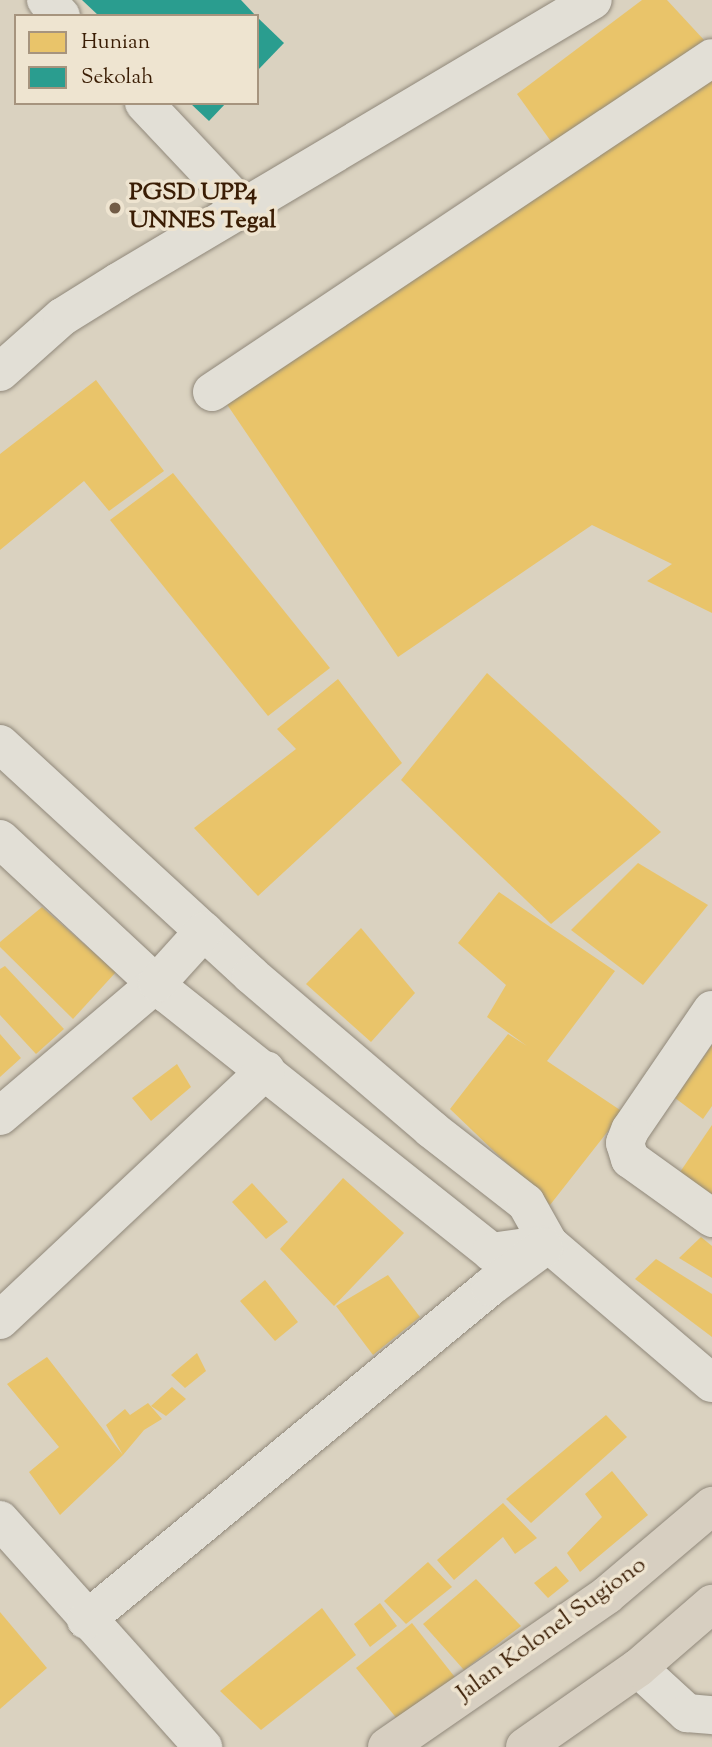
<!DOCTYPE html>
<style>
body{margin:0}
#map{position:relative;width:712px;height:1747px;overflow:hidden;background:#dad2c0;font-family:"Sorts Mill Goudy",serif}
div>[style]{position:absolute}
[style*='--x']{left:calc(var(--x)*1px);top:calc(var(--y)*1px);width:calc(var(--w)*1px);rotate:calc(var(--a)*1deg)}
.homes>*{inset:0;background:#e9c46a}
.schools>*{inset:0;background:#2a9d8f}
.roads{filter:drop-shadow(0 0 2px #90887a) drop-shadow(0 0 2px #90887a)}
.minor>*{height:38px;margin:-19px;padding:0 19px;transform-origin:19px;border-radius:19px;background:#e2dfd6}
.highway>*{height:38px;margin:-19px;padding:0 19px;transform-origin:19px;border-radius:19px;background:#d7cfc1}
.dots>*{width:19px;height:19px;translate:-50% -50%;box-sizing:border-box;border:4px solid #eee4d0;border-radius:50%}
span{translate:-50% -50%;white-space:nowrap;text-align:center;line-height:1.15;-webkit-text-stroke:7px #eee4d0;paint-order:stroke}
.poi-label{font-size:24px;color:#3a1d04;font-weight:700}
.left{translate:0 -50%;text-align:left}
.street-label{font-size:24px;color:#3a1d04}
.legend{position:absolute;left:14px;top:14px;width:245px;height:91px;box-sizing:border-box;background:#eee4d0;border:2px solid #a6947e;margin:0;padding:9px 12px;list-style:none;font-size:21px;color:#3a1d04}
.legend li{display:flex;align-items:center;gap:14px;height:35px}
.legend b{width:35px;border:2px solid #a6947e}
</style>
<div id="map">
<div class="homes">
<div style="clip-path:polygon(642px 0,667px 0,704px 40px,555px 147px,517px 94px)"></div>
<div style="clip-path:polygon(712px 69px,712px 613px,647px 581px,672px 564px,592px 525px,398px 657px,224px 400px)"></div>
<div style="clip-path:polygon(96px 380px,164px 471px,109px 511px,84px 481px,0 550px,0 454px)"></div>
<div style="clip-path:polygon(173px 473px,330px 668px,268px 716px,110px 520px)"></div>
<div style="clip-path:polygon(487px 673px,661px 832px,551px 924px,401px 780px)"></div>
<div style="clip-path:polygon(338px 679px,402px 763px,258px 896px,194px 828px,296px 749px,277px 729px)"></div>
<div style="clip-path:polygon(638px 863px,708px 905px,643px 985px,571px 930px)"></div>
<div style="clip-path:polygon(499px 892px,615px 971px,547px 1061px,623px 1112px,550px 1205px,450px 1109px,508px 1034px,527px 1046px,487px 1017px,506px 985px,458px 943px)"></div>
<div style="clip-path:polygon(42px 907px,116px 972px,73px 1019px,0 947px,0 942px)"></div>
<div style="clip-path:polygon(361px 928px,415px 993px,371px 1042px,306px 984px)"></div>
<div style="clip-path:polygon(5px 966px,64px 1029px,36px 1054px,0 1015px,0 969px)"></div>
<div style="clip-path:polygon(0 1034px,21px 1058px,0 1077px)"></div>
<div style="clip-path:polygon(712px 1045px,712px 1106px,703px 1119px,675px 1098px)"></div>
<div style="clip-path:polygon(177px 1064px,191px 1087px,151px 1121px,132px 1098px)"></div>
<div style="clip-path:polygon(712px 1125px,712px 1196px,678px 1175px)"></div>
<div style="clip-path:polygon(343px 1178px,404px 1233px,334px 1306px,280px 1249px)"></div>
<div style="clip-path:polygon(252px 1183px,288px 1222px,266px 1239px,232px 1202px)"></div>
<div style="clip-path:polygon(701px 1237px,712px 1246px,712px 1278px,679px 1258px)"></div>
<div style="clip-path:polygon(656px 1259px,712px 1294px,712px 1337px,635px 1279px)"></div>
<div style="clip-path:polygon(388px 1275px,420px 1317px,373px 1355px,336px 1306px)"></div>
<div style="clip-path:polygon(265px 1280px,298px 1322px,275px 1341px,240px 1301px)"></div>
<div style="clip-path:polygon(197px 1353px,206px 1371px,185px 1388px,171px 1375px)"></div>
<div style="clip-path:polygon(47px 1357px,123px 1455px,106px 1425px,125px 1409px,130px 1415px,148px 1403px,162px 1419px,144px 1430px,123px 1455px,60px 1515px,29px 1472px,59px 1447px,7px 1384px)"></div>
<div style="clip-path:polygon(172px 1387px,186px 1399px,166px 1416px,151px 1406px)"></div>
<div style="clip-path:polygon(606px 1415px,627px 1437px,531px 1523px,506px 1499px)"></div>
<div style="clip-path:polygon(612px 1471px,648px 1515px,580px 1572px,567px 1553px,602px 1517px,585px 1494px)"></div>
<div style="clip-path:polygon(503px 1503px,537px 1538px,515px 1554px,503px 1537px,454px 1580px,437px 1560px)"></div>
<div style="clip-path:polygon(428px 1562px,452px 1587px,406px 1624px,384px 1601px)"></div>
<div style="clip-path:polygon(556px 1566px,569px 1581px,548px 1598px,534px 1583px)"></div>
<div style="clip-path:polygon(476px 1579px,521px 1626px,464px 1670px,423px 1624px)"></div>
<div style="clip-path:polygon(380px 1603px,397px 1626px,370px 1647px,354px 1624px)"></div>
<div style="clip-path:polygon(322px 1608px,356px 1655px,261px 1730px,220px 1691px)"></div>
<div style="clip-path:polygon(0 1612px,47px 1668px,0 1709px)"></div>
<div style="clip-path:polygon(412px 1623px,458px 1681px,402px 1725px,356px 1668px)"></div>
</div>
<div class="schools">
<div style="clip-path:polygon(82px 0,241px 0,256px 16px,99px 16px)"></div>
<div style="clip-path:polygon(257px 17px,284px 43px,257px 71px)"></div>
<div style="clip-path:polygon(190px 103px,226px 103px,209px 121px)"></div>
</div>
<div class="roads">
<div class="minor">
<div style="--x:46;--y:0;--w:22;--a:47"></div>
<div style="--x:144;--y:103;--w:143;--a:46.7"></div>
<div style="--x:0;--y:372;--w:83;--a:-41.6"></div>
<div style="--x:62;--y:317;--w:66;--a:-32"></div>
<div style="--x:118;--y:282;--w:552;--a:-30.7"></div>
<div style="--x:212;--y:392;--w:601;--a:-33.74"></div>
<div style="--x:0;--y:744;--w:341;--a:42.6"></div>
<div style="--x:251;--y:975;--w:237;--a:40.5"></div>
<div style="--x:431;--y:1129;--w:120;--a:37.9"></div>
<div style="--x:526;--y:1203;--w:47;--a:60.7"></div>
<div style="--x:549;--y:1244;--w:214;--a:40.5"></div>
<div style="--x:0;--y:839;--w:228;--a:42.9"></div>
<div style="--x:167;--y:994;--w:414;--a:38.5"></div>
<div style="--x:491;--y:1252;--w:59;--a:-7.9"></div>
<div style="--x:712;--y:1010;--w:145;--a:124.3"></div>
<div style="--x:630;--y:1130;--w:14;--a:111"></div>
<div style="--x:625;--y:1143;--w:17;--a:73"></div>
<div style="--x:630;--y:1159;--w:101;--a:35.7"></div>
<div style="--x:0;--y:1116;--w:206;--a:-40.3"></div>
<div style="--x:157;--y:983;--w:70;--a:-47.9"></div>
<div style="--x:0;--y:1320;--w:365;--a:-43.2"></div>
<div style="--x:0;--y:1520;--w:305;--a:48.2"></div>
<div style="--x:86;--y:1620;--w:524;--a:-39.5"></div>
<div style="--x:490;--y:1287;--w:67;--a:-36.5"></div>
<div style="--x:638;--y:1668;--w:67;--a:42.6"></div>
<div style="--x:687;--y:1713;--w:25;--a:5"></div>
</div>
<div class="highway">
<div style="--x:387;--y:1747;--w:267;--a:-34.6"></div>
<div style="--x:607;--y:1595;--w:138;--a:-40.3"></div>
<div style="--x:525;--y:1747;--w:138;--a:-35"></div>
<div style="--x:638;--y:1668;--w:98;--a:-40.9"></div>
</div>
</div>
<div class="dots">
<div style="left:115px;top:208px;background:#725c46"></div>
</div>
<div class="poi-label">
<span class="left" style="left:129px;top:208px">PGSD UPP4<br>UNNES Tegal</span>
</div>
<div class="street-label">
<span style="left:552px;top:1630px;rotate:-36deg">Jalan Kolonel Sugiono</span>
</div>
<ul class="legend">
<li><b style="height:19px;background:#e9c46a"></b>Hunian</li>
<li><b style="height:19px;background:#2a9d8f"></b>Sekolah</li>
</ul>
</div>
